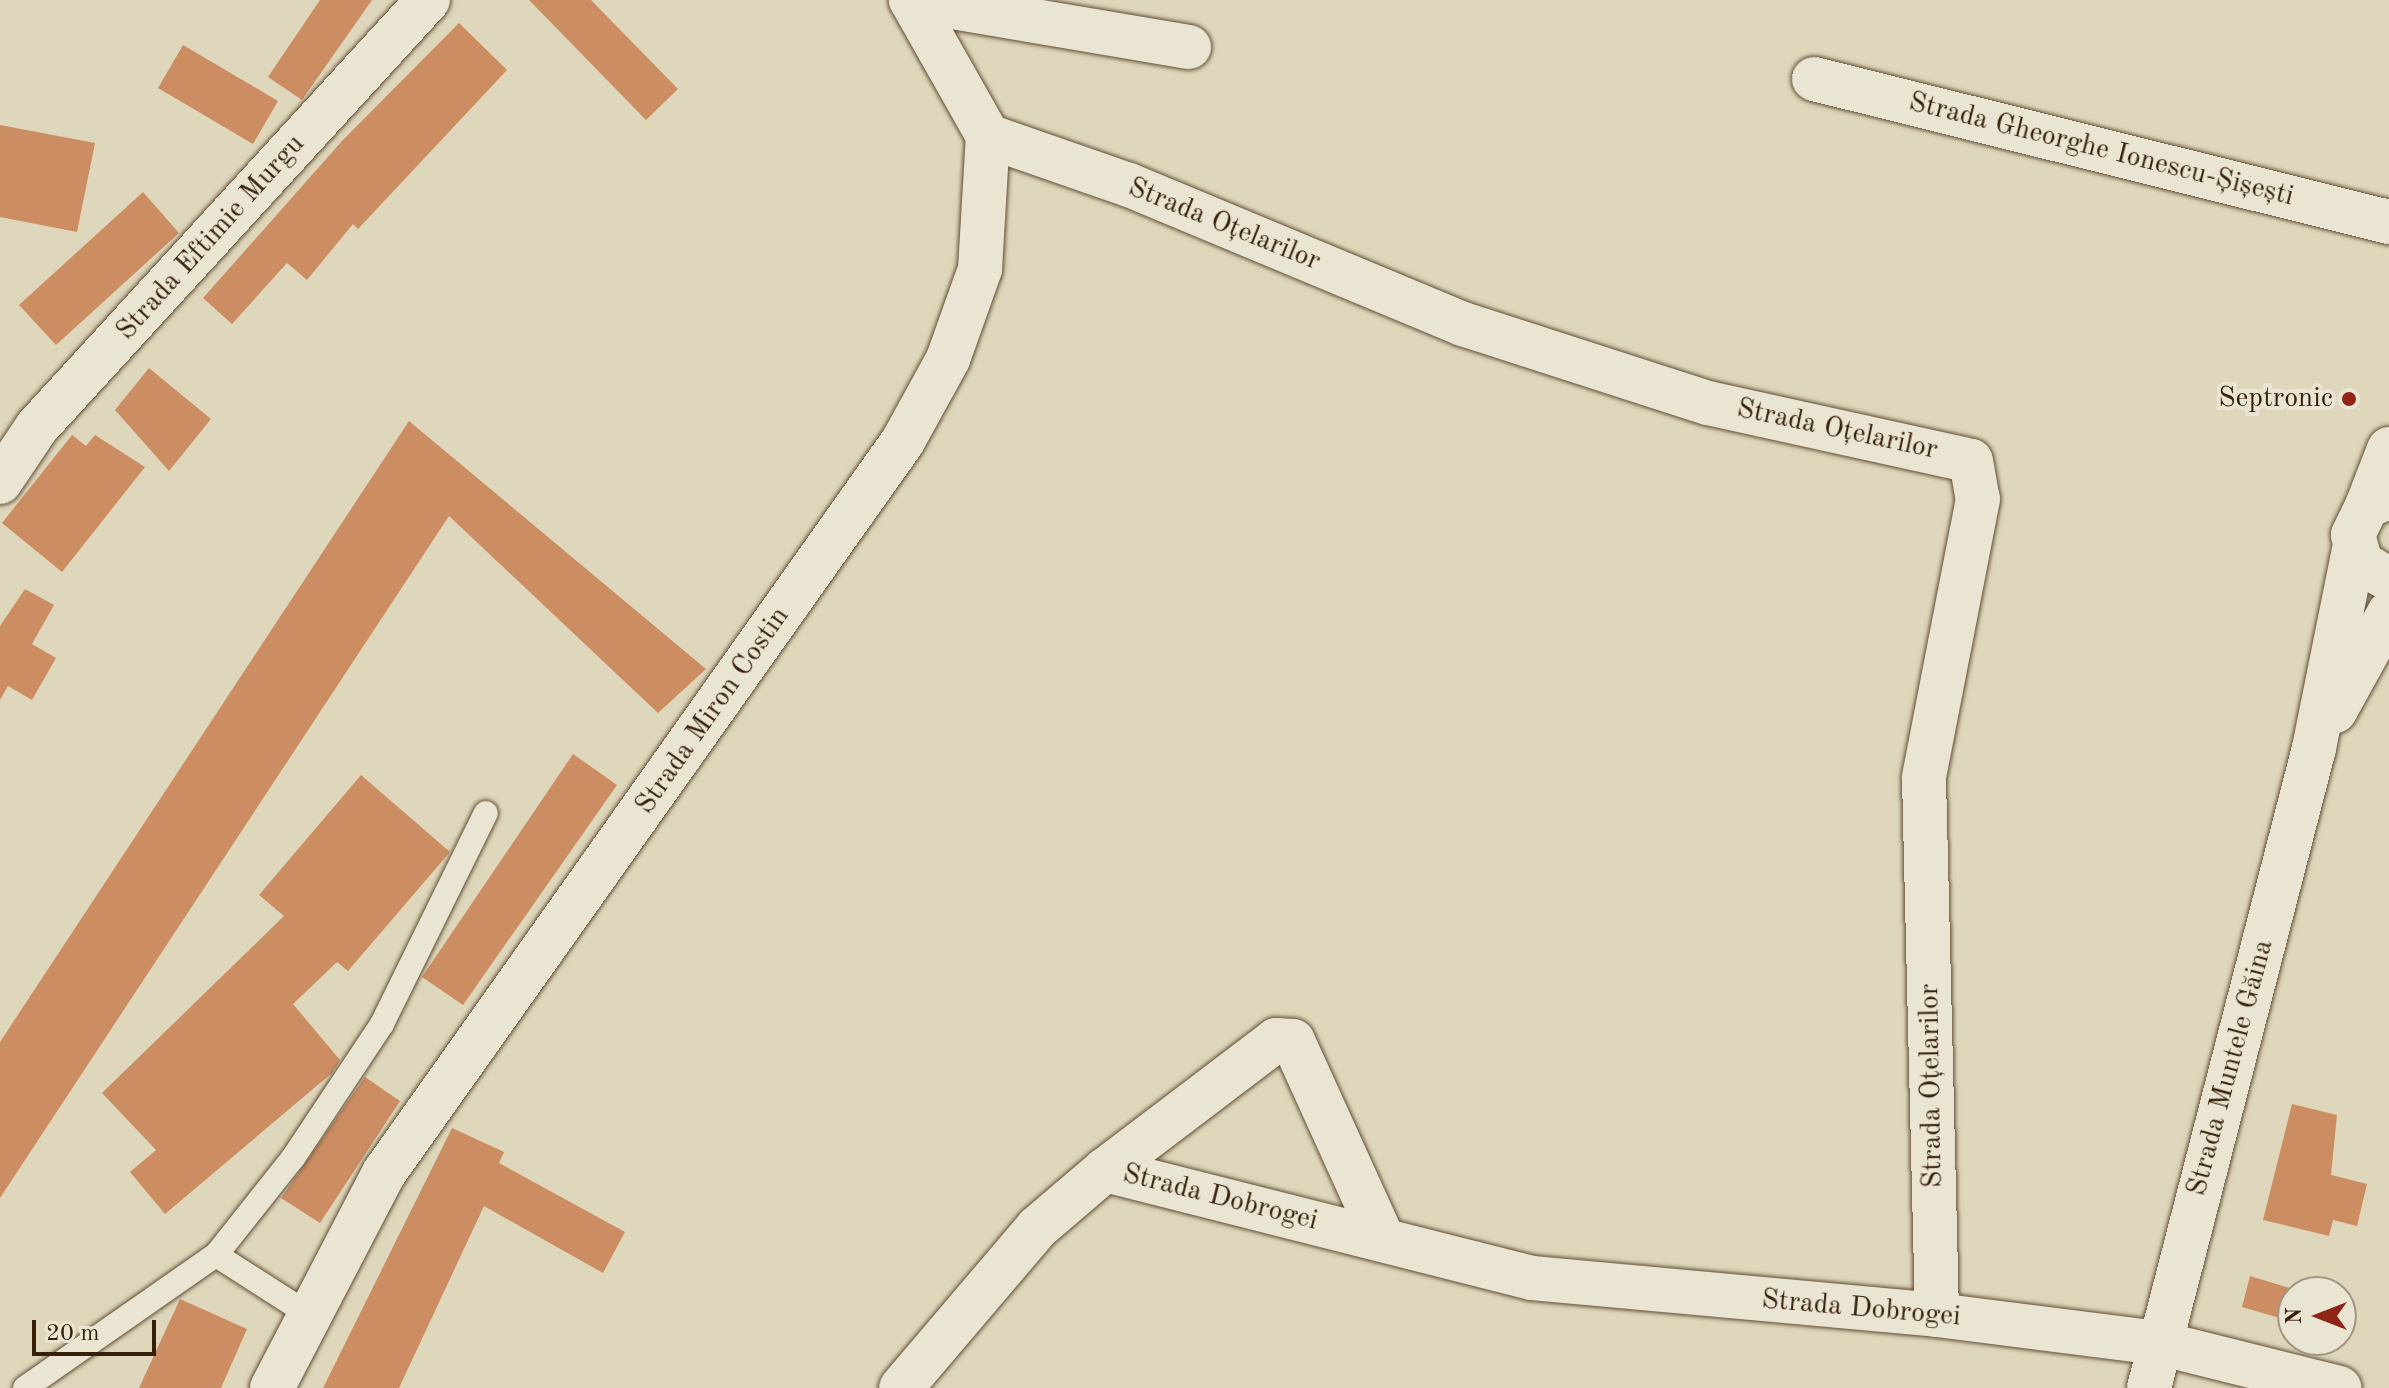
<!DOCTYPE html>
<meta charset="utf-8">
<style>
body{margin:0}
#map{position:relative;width:2389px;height:1388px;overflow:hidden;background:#dfd7bb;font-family:"Old Standard TT",serif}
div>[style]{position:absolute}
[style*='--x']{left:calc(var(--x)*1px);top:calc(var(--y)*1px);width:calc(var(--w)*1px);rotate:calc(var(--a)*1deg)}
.building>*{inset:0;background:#cc8d63}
.roads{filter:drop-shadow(0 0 2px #604e36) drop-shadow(0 0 2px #604e36)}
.service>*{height:24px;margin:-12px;padding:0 12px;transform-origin:12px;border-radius:12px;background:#eae5d3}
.minor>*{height:44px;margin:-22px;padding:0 22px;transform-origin:22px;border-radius:22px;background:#eae5d3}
.tertiary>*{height:44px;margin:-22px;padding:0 22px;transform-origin:22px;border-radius:22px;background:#eae5d3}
.dots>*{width:22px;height:22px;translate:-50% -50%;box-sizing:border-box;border:4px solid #eae5d3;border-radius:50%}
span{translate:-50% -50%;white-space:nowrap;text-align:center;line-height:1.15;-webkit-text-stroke:8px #eae5d3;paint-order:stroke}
.street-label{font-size:28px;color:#362009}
.poi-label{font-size:28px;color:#362009}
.right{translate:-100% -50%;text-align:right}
.north{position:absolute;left:2277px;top:1276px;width:80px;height:80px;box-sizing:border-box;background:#eae5d3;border:2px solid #a29682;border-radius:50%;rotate:270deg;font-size:22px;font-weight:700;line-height:32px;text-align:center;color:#362009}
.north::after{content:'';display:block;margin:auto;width:28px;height:36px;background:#8f2418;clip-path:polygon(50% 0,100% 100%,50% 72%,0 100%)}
.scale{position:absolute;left:32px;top:1320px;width:124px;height:36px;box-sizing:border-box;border:4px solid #362009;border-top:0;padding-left:10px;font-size:24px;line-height:28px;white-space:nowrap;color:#362009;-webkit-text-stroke:6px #eae5d3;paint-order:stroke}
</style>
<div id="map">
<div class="building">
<div style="clip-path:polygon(320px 0,372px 0,302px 100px,268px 77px)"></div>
<div style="clip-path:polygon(529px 0,591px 0,678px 89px,646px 120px)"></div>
<div style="clip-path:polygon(459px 23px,507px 70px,358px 229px,353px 224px,307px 280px,287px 263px,232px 324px,203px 298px,342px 141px)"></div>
<div style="clip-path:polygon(183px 45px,278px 101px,253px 144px,158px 88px)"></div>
<div style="clip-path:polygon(0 125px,95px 143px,77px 232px,0 217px)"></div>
<div style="clip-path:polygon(143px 192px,179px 233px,56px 345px,19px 305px)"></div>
<div style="clip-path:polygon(149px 368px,211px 419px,169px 471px,115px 410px)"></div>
<div style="clip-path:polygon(409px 421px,706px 669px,658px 713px,449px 516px,0 1198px,0 1042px)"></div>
<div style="clip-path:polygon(72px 435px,86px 446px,95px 435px,145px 467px,62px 572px,2px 523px)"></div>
<div style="clip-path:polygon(25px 589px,54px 605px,32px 644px,56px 658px,32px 700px,8px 686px,0 700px,0 626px)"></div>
<div style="clip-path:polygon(573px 754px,617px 785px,463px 1005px,422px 977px)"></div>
<div style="clip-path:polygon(361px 775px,450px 852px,348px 971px,337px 962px,293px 1004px,340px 1060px,332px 1073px,165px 1214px,130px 1172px,156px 1150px,102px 1093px,284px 916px,259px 895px)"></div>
<div style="clip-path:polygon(365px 1077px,400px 1101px,320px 1223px,281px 1198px)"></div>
<div style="clip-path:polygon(2292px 1104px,2337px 1115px,2331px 1175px,2367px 1184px,2357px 1226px,2333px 1220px,2329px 1236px,2263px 1220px)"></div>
<div style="clip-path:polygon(452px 1128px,504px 1152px,499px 1163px,625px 1232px,603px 1273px,484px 1206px,399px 1388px,323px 1388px)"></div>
<div style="clip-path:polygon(2250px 1276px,2293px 1289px,2293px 1322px,2242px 1307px)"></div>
<div style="clip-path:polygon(180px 1299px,247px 1329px,221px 1388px,139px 1388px)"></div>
</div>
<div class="roads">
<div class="service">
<div style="--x:216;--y:1255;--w:112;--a:32.6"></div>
<div style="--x:25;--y:1388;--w:233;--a:-34.9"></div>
<div style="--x:216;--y:1255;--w:124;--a:-51.6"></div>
<div style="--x:293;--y:1158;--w:161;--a:-56.4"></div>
<div style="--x:382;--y:1024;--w:235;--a:-63.8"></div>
</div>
<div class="minor">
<div style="--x:911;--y:0;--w:282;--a:9.6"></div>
<div style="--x:1814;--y:79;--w:593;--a:13.97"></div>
<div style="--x:988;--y:136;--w:149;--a:19.2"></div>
<div style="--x:1129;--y:185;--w:362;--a:22.6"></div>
<div style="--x:1463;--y:324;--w:257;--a:17.9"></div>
<div style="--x:1708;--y:403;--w:269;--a:12.4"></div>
<div style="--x:1971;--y:461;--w:39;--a:80"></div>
<div style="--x:1978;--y:499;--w:284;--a:101"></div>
<div style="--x:1924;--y:778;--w:537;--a:88.61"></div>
<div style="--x:0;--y:482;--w:66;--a:-56.1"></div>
<div style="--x:37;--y:427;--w:579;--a:-47.52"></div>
<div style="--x:1105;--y:1170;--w:215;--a:-37.2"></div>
<div style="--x:1276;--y:1040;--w:17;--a:3"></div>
<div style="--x:1293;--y:1041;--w:215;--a:65.6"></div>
<div style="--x:272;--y:1388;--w:242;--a:-62.5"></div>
<div style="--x:384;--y:1173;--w:897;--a:-54.66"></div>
<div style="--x:903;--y:441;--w:94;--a:-61.2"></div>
<div style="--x:948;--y:359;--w:96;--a:-70.4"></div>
<div style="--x:980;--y:269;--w:133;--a:-86.6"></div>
<div style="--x:988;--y:136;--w:156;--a:-119.5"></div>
<div style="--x:901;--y:1388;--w:210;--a:-49.6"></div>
<div style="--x:1037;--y:1228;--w:89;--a:-40.5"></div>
<div style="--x:1105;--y:1170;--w:440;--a:14.2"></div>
<div style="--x:1532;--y:1278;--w:407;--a:5.2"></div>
<div style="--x:1937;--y:1315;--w:224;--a:7.2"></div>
<div style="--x:2159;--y:1343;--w:186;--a:14"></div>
</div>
<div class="tertiary">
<div style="--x:2389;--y:497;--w:24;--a:158"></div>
<div style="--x:2367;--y:506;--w:32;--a:116"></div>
<div style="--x:2353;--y:535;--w:29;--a:74"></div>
<div style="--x:2361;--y:563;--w:32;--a:30"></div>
<div style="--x:2367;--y:506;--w:61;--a:-68.9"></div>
<div style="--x:2335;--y:711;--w:112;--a:-61.1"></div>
<div style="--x:2149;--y:1388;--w:661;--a:-75.54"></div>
<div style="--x:2314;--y:748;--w:203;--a:-78.6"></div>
</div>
</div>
<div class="dots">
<div style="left:2349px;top:399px;background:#8f2418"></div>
</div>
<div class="street-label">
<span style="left:2101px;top:150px;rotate:14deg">Strada Gheorghe Ionescu-Șișești</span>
<span style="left:1224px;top:225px;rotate:22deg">Strada Oțelarilor</span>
<span style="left:211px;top:238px;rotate:-48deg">Strada Eftimie Murgu</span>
<span style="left:1837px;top:430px;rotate:12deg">Strada Oțelarilor</span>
<span style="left:713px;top:711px;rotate:-55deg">Strada Miron Costin</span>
<span style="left:2231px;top:1068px;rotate:-75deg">Strada Muntele Găina</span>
<span style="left:1932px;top:1086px;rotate:-91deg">Strada Oțelarilor</span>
<span style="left:1220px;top:1198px;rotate:14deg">Strada Dobrogei</span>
<span style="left:1861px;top:1309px;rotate:5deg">Strada Dobrogei</span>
</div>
<div class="poi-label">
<span class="right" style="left:2333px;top:399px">Septronic</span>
</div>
<div class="north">N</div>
<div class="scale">20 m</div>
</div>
